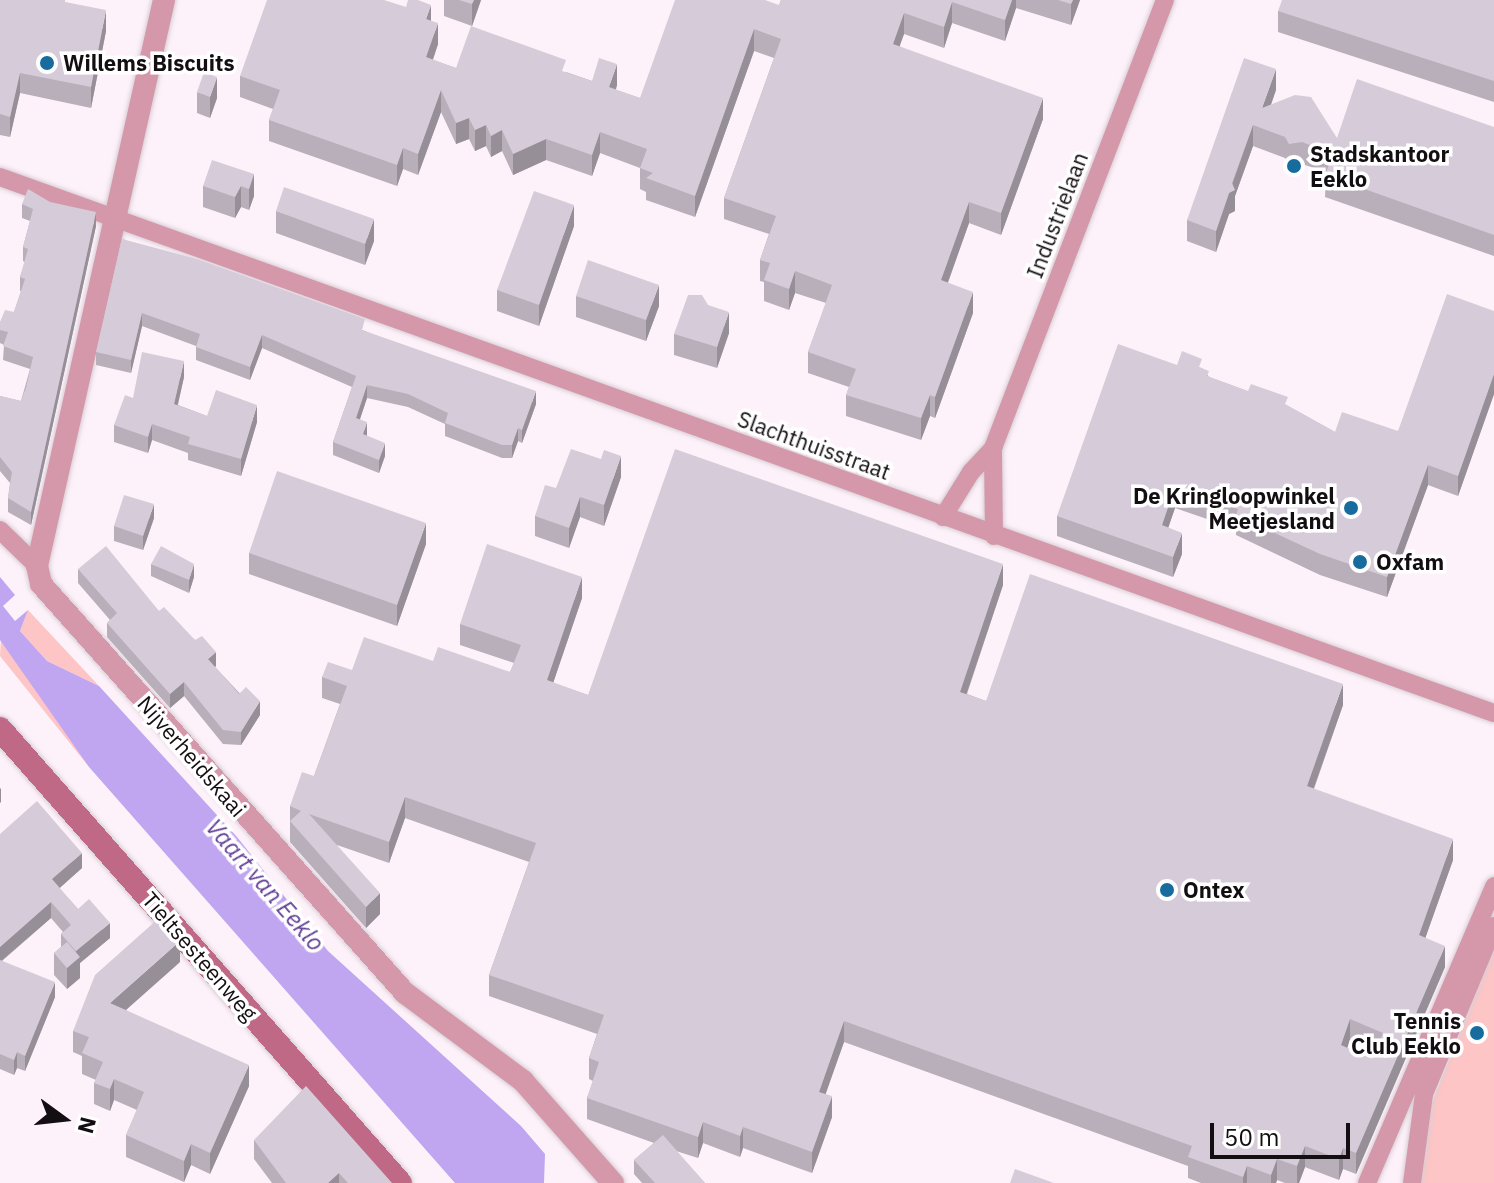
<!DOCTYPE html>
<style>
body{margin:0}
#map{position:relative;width:1494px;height:1183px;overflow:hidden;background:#fef2fa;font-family:"IBM Plex Sans",sans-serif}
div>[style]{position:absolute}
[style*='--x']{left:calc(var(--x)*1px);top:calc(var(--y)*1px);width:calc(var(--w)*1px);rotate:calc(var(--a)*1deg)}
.green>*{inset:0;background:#fdc5c5}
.water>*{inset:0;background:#c0a5f1}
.roads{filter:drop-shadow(0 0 2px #d8ced5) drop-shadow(0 0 2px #d8ced5)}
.minor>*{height:18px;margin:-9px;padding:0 9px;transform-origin:9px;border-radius:9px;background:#d598aa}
.tertiary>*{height:22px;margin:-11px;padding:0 11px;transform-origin:11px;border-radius:11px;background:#d598aa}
.secondary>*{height:24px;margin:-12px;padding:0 12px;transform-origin:12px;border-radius:12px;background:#c06986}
.wall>*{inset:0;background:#b8afbb}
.shaded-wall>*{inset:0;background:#968f98}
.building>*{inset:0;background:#d6ccd9}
.dots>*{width:22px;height:22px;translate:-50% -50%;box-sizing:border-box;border:4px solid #fff;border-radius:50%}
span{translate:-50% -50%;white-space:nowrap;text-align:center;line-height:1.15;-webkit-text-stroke:7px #fff;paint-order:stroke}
.poi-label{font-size:22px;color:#130e11;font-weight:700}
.left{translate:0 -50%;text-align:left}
.right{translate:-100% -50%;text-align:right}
.street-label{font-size:22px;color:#130e11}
.water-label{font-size:24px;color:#633f97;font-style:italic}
.north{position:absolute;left:24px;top:1079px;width:80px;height:80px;-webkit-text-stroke:6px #fff;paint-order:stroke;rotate:105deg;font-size:22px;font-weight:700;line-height:32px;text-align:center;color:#130e11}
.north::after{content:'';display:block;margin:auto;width:28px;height:36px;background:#130e11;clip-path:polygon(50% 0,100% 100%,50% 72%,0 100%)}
.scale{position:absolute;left:1210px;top:1123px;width:140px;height:36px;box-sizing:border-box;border:4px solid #130e11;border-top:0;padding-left:10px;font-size:24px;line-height:28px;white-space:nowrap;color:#130e11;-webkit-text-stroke:6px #fff;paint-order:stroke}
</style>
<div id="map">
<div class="green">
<div style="clip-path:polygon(28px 610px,99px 686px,47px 661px,20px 631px)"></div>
<div style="clip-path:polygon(1px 639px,24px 668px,89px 767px,0 656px)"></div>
<div style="clip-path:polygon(1494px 948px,1494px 1183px,1419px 1183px,1426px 1117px)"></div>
</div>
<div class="water">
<div style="clip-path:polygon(0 577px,15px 595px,3px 606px,15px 621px,28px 610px,20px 631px,47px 661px,99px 686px,237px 837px,328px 951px,521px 1126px,545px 1154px,544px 1183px,455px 1183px,89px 767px,0 640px)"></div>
</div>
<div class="roads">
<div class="minor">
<div style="--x:0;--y:177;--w:1587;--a:19.74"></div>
<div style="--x:943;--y:517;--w:53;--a:-58.1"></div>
<div style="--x:971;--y:472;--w:33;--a:-47"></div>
<div style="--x:0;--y:530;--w:52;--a:44.2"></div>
<div style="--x:994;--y:536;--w:88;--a:-90.7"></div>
<div style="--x:993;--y:448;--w:480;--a:-69"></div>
<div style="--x:1367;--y:1183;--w:323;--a:-66.8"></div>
<div style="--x:1412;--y:1183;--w:90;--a:-82.3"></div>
<div style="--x:1424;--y:1094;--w:182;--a:-67.4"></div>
</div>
<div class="tertiary">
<div style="--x:164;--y:0;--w:580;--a:102.65"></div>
<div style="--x:37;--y:566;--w:18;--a:77"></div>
<div style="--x:41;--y:584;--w:548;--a:48.33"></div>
<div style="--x:405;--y:993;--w:147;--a:36.7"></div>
<div style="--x:523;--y:1081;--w:136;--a:48.6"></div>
</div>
<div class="secondary">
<div style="--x:0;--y:729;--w:605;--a:48.62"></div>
</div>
</div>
<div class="wall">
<div style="clip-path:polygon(0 0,70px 3px,106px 31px,91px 108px,20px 93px,10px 137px,0 135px)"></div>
<div style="clip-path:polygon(444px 0,481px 0,472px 26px,444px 16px)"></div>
<div style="clip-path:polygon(781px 0,1080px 0,1071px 25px,1016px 8px,1005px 41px,952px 23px,944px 48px,904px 34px,899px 46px,1043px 119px,1001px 235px,969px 223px,948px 283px,973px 313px,935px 418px,930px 416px,921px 440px,846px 416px,846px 395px,849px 387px,808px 373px,808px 352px,826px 303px,795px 293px,789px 310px,764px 301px,764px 282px,760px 281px,760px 260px,769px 234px,724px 219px,724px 198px,774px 58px,754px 51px,695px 217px,646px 200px,646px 192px,640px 189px,640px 168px,600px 153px,592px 176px,546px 160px,513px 175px,502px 151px,491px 157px,486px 146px,475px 151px,469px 139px,456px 144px,441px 112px,418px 175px,403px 169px,397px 186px,269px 141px,269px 120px,273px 109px,240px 97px,240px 76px,431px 21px,438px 44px,433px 60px,456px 68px,566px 72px,592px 81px,617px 85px,616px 90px,640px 98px,779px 5px)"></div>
<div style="clip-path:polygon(1494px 0,1494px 102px,1278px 32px,1278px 11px)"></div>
<div style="clip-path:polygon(1276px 90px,1271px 105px,1337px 138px,1494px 127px,1494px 256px,1325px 197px,1326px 172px,1302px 164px,1289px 165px,1285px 158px,1253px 146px,1235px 196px,1235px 211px,1229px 214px,1216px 252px,1187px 241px,1187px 220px)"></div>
<div style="clip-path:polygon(197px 92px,217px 98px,210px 118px,197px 113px)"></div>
<div style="clip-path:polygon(254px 174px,254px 196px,249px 210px,241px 207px,235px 218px,203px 207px,203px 186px)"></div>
<div style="clip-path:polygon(50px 202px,96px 226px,31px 525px,8px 512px,8px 498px,10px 483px,0 471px,0 396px,21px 401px,30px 369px,3px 360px,4px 345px,0 343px,0 322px,14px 312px,21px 291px,20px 291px,20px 277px,25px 262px,23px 261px,23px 247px,30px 221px,22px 218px,22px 204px)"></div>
<div style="clip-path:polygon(276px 211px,374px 241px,365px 265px,276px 233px)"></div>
<div style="clip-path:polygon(574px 226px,539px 326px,497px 311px,497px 290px)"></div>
<div style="clip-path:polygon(122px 239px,365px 331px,536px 404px,522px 443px,518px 441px,512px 458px,502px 458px,445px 436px,445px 424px,408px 407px,367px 398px,360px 419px,367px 436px,385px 456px,379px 473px,333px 455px,333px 442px,352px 387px,262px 348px,250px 380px,196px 360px,196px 346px,142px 326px,131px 373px,96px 365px,96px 352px)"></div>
<div style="clip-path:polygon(576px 296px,659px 306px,646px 341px,576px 317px)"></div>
<div style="clip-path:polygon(708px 305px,729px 333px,717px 368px,674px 355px,674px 334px)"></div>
<div style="clip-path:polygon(1494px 311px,1494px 394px,1458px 496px,1428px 485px,1387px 597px,1320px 575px,1236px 535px,1236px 529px,1175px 508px,1168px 528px,1182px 554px,1173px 577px,1057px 536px,1057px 516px,1177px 365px,1202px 368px,1209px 377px,1288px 406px,1335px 432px,1398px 431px)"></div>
<div style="clip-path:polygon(184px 377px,178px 405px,207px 416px,257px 422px,241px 476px,188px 460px,188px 453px,152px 440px,148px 453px,114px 442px,114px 425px,133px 398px)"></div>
<div style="clip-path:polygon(621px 477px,604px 526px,580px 517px,569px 548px,535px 536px,535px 516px,556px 488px)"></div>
<div style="clip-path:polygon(154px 518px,143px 550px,114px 541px,114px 526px)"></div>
<div style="clip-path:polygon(426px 544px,397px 626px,249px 574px,249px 553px)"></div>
<div style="clip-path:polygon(151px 564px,194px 577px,189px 593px,151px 576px)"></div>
<div style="clip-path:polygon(78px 569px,159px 611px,195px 640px,216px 666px,215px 667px,260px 715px,241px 745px,223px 744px,184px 696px,170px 708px,107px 637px,107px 623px,110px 620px,78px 583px)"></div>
<div style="clip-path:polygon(evenodd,1003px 585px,967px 694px,986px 701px,1343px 705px,1314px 789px,1453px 860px,1425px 938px,1445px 967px,1356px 1174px,1343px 1169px,1339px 1180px,1305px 1167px,1299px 1183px,1285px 1183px,1277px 1180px,1276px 1183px,1201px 1183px,1188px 1178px,1188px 1166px,844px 1042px,825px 1094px,832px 1117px,812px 1173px,743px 1148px,740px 1157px,703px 1143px,698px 1158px,676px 1151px,705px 1183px,642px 1183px,634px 1174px,634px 1160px,654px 1143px,587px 1119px,587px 1098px,593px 1081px,589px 1079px,589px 1058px,597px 1034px,489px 996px,489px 975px,529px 862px,405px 818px,389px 863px,337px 845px,380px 914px,366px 928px,290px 842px,290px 806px,314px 776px,340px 704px,322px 698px,322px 677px,352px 670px,433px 661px,510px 672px,514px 663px,460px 645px,460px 624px,582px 598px,553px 683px,588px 695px,1003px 585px,1350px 1040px,1375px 1051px,1372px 1059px,1347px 1048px,1350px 1040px)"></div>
<div style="clip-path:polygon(0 834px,82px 868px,59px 888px,78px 909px,110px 938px,80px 963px,80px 978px,67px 989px,54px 975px,54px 953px,61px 947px,61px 934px,63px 932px,51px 918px,2px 961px,55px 997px,25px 1071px,17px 1068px,14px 1075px,0 1069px)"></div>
<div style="clip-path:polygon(180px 962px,126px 1010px,249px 1086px,210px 1174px,191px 1165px,184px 1182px,126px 1157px,126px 1135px,137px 1110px,114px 1100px,110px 1111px,94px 1104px,94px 1083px,96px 1080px,82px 1074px,82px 1056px,73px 1052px,73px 1031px)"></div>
<div style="clip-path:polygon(254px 1140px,392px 1183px,272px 1183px,254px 1159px)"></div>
</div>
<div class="shaded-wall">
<div style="clip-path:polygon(474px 0,481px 0,472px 26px,472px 4px)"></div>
<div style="clip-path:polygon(1012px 0,1016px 0,1016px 8px,1005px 41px,1005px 20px)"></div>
<div style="clip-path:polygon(1073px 0,1080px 0,1071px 25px,1071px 4px)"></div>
<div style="clip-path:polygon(952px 2px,952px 23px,944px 48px,944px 27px)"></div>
<div style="clip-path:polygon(431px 5px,431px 26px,426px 19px)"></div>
<div style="clip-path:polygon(106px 10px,106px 31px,91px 108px,91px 87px)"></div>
<div style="clip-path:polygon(904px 13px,904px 34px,893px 65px,893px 44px)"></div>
<div style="clip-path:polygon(438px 23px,438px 44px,426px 79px,426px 57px)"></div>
<div style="clip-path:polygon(754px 29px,754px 51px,695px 217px,695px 196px)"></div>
<div style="clip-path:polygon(617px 64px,617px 85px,609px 109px,609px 87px)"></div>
<div style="clip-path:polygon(1276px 69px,1276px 90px,1262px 129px,1262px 108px)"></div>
<div style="clip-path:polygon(20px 73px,20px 93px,10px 137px,10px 117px)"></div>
<div style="clip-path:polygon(217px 77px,217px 98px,210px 118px,210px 97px)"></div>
<div style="clip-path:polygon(441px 90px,441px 112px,418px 175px,418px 154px)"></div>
<div style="clip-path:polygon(1043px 98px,1043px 119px,1001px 235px,1001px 213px)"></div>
<div style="clip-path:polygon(469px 118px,469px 139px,456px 144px,456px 123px)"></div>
<div style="clip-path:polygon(486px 125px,486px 146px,475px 151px,475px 130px)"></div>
<div style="clip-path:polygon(1253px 125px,1253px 146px,1235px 196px,1235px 211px,1229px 214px,1216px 252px,1216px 231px)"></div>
<div style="clip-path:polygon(502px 130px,502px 151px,491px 157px,491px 136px)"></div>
<div style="clip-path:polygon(600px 132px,600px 153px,592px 176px,592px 155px)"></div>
<div style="clip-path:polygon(546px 139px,546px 160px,513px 175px,513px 154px)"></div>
<div style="clip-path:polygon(403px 148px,403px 169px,397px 186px,397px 165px)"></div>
<div style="clip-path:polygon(254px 174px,254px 196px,249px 210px,249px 189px)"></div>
<div style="clip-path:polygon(241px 186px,241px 207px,235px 218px,235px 197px)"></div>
<div style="clip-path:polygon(969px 202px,969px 223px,941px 301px,941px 280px)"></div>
<div style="clip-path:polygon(574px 205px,574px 226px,539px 326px,539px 305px)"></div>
<div style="clip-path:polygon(96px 212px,96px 226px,31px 525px,31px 512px)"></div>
<div style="clip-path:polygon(374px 219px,374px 241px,365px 265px,365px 244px)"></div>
<div style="clip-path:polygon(795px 271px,795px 293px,789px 310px,789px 289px)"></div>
<div style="clip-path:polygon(659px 285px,659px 306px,646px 341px,646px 320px)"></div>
<div style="clip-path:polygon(973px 292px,973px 313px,935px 418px,935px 397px)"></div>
<div style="clip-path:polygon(729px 312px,729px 333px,717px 368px,717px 347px)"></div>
<div style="clip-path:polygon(142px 313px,142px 326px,131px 373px,131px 360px)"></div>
<div style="clip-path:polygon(262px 335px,262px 348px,250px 380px,250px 367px)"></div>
<div style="clip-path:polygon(184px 361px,184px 377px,174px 420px,174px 404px)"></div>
<div style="clip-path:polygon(1494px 374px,1494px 394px,1458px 496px,1458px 476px)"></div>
<div style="clip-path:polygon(367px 385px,367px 398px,356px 431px,356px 418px)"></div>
<div style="clip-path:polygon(536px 391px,536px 404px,522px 443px,522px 430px)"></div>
<div style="clip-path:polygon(930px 395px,930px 416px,921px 440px,921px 418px)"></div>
<div style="clip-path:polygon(257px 405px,257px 422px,241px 476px,241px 459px)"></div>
<div style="clip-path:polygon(367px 422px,367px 435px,363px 447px,363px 434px)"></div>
<div style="clip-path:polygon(152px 424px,152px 440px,148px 453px,148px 437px)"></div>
<div style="clip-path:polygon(518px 428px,518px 441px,512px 458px,512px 445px)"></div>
<div style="clip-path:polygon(385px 443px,385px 456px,379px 473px,379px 460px)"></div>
<div style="clip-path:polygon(621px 456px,621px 477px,604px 526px,604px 505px)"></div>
<div style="clip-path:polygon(1428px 465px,1428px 485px,1387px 597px,1387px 577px)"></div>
<div style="clip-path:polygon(1175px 487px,1175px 508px,1162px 546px,1162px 525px)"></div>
<div style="clip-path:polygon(580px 497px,580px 517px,569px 548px,569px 528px)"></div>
<div style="clip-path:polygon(154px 504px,154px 518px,143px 550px,143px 536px)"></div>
<div style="clip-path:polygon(426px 523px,426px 544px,397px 626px,397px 605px)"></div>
<div style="clip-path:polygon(1182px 533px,1182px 554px,1173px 577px,1173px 557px)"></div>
<div style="clip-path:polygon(194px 564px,194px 577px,189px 593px,189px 580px)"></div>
<div style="clip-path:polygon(1003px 564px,1003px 585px,960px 713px,960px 692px)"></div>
<div style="clip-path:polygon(582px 577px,582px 598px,547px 701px,547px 680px)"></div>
<div style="clip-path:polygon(216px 652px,216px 666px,208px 673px,208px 659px)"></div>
<div style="clip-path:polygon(184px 682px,184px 696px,170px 708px,170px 694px)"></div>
<div style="clip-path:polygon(1343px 684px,1343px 705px,1307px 807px,1307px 786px)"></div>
<div style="clip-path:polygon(260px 701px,260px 715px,241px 745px,241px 732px)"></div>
<div style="clip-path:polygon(0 776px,0 789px,1px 788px,1px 802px,0 803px)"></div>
<div style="clip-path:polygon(405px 797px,405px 818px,389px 863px,389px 842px)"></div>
<div style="clip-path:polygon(1453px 839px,1453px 860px,1419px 956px,1419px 935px)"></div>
<div style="clip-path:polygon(82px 853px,82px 868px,52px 895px,52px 879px)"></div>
<div style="clip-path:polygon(380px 893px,380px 914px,366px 928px,366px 907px)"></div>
<div style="clip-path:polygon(51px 902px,51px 918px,0 962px,0 947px)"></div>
<div style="clip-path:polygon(110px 923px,110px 938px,80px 963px,80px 978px,67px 989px,67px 968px,76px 960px,76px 951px)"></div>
<div style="clip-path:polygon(180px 941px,180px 962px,110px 1024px,110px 1003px)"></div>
<div style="clip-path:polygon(1445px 946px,1445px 967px,1356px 1174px,1356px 1153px)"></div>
<div style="clip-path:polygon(55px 982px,55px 997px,25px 1071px,25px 1056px)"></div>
<div style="clip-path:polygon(1350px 1019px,1350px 1040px,1341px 1066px,1341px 1045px)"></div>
<div style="clip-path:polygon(844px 1021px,844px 1042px,819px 1113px,819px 1092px)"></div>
<div style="clip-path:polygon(17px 1052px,17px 1068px,14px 1075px,14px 1060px)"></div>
<div style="clip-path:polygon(249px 1065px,249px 1086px,210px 1174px,210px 1153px)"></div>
<div style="clip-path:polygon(114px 1079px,114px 1100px,110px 1111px,110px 1089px)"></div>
<div style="clip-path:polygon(832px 1096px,832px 1117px,812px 1173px,812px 1152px)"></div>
<div style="clip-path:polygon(703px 1122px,703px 1143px,698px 1158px,698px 1137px)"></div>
<div style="clip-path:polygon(743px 1127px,743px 1148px,740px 1157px,740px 1136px)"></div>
<div style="clip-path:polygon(191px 1144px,191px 1165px,184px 1182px,184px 1161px)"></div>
<div style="clip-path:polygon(1305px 1146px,1305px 1167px,1299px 1183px,1297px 1183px,1297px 1166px)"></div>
<div style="clip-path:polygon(1343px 1148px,1343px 1169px,1339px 1180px,1339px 1159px)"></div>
<div style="clip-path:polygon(1277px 1159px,1277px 1180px,1276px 1183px,1271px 1183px,1271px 1175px)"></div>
<div style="clip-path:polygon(1247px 1166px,1247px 1183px,1243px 1183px,1243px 1177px)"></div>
<div style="clip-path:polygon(339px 1173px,339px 1183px,328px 1183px)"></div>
</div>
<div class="building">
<div style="clip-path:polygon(0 0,65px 0,65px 2px,106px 10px,91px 87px,20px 73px,10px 117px,0 114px)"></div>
<div style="clip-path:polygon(267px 0,384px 0,406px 7px,408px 0,418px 0,431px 5px,426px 19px,438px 23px,426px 57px,456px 68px,471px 26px,566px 60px,562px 71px,592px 81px,599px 58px,617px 64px,609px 87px,640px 98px,675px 0,765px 0,779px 5px,781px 0,1012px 0,1005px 20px,952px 2px,944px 27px,904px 13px,893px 44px,1043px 98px,1001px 213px,969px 202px,941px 280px,973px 292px,935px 397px,930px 395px,921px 418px,846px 395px,856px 369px,808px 352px,832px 285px,795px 271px,789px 289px,764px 280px,770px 263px,760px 260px,776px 216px,724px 198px,781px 39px,754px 29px,695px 196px,646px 178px,653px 173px,640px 168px,647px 149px,600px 132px,592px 155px,546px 139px,513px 154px,502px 130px,491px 136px,486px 125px,475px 130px,469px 118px,456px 123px,441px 90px,418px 154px,403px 148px,397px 165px,269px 120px,280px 90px,240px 76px)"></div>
<div style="clip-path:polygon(459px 0,474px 0,472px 4px)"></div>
<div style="clip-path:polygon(1058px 0,1073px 0,1071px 4px)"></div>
<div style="clip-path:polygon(1282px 0,1494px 0,1494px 81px,1278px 11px)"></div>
<div style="clip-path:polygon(1244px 58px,1276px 69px,1262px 108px,1295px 95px,1311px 97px,1337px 138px,1357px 79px,1494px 127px,1494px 235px,1325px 175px,1333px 154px,1302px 142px,1289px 144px,1285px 137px,1253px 125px,1232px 183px,1235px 190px,1229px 193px,1216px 231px,1187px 220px)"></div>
<div style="clip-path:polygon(204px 72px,217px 77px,210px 97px,197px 92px)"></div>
<div style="clip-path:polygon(212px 160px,254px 174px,249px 189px,241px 186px,235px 197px,203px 186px)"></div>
<div style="clip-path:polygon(284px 187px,374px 219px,365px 244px,276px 211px)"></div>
<div style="clip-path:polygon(28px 189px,50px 202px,96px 212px,31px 512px,8px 498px,12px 472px,0 457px,0 396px,21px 401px,26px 388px,33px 357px,3px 346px,8px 332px,0 330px,0 322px,5px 310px,14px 312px,25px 279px,20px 277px,28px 249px,23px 247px,33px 209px,22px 204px)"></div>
<div style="clip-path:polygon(534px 191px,574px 205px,539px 305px,497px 290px)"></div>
<div style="clip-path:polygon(122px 239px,197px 259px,365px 319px,362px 330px,536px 391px,522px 430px,518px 428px,512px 445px,502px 445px,445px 423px,448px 413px,408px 394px,367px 385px,356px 418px,367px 422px,363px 434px,385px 443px,379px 460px,333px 442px,356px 376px,262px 335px,250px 367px,196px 347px,200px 334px,142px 313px,131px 360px,96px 352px)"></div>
<div style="clip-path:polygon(588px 260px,659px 285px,646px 320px,576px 296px)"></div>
<div style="clip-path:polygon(1447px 294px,1494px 311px,1494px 374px,1458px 476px,1428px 465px,1387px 577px,1320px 554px,1236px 515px,1238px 509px,1175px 487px,1162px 525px,1182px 533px,1173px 557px,1057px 516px,1118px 344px,1177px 365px,1182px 351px,1202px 359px,1199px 367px,1209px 371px,1207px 376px,1248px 391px,1251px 384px,1288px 397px,1285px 404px,1335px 432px,1342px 412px,1398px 431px)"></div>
<div style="clip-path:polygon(688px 295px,702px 295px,708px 305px,729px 312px,717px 347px,674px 334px)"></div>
<div style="clip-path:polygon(142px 352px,184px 361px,174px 404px,207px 416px,216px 390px,257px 405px,241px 459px,188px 444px,190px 437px,152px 424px,148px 437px,114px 425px,125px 395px,133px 398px)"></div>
<div style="clip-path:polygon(571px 449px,601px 459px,604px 450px,621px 456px,604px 505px,580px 497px,569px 528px,535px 516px,545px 485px,556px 488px)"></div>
<div style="clip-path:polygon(evenodd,675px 449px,1003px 564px,960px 692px,986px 701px,1030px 574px,1343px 684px,1307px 786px,1453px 839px,1419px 935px,1445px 946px,1356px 1153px,1343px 1148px,1339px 1159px,1305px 1146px,1297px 1166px,1277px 1159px,1271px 1175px,1247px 1166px,1243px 1177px,1188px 1157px,1192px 1146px,844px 1021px,819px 1092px,832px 1096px,812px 1152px,743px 1127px,740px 1136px,703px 1122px,698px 1137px,587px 1098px,599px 1062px,589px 1058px,604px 1015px,489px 975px,536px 843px,405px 797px,389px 842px,309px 814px,380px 893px,366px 907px,290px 821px,301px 811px,290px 806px,302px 772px,314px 776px,347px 686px,322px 677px,328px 662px,352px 670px,364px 637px,433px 661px,438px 647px,510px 672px,521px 645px,460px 624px,487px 544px,582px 577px,547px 680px,588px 695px,675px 449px,1350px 1019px,1383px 1033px,1372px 1059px,1341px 1045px,1350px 1019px)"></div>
<div style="clip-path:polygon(277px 471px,426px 523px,397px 605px,249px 553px)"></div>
<div style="clip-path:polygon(124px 495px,154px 504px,143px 536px,114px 526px)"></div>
<div style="clip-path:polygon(106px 546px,159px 611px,164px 607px,195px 640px,202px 636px,216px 652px,208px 659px,239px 694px,246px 687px,260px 701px,241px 732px,223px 730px,184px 682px,170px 694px,107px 623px,117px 613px,78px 569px)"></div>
<div style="clip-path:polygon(161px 546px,194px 564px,189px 580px,151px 564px)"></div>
<div style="clip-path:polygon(37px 801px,82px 853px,52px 879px,78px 909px,89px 899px,110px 923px,76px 951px,61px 934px,71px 925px,51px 902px,0 947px,0 834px)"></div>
<div style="clip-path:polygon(159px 918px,180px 941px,110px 1003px,249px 1065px,210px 1153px,191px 1144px,184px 1161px,126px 1135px,144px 1092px,114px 1079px,110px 1089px,94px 1083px,103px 1062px,82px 1053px,89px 1037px,73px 1031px,95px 975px)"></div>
<div style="clip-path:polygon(67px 942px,80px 957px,67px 968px,54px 953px)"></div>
<div style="clip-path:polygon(0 960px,55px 982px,25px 1056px,17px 1052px,14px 1060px,0 1054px)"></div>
<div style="clip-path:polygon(306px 1086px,392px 1183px,348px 1183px,339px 1173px,328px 1183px,286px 1183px,254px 1140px)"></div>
<div style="clip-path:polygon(663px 1135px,705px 1183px,655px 1183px,634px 1160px)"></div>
<div style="clip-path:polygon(1015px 1169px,1054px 1183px,1010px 1183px)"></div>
</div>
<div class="dots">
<div style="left:47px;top:63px;background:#176c9d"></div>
<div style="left:1294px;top:166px;background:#176c9d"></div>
<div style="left:1351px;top:508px;background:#176c9d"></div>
<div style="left:1360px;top:562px;background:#176c9d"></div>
<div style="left:1167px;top:890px;background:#176c9d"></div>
<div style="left:1477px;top:1033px;background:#176c9d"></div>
</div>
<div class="poi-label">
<span class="left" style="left:63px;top:63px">Willems Biscuits</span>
<span class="left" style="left:1310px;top:166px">Stadskantoor<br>Eeklo</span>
<span class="right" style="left:1335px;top:508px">De Kringloopwinkel<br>Meetjesland</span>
<span class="left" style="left:1376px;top:562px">Oxfam</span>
<span class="left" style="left:1183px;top:890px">Ontex</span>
<span class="right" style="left:1461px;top:1033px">Tennis<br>Club Eeklo</span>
</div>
<div class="street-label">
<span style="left:1057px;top:215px;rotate:-69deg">Industrielaan</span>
<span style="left:814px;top:445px;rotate:20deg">Slachthuisstraat</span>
<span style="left:192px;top:756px;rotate:49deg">Nijverheidskaai</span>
<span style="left:200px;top:956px;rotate:49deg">Tieltsesteenweg</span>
</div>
<div class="water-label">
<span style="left:265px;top:885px;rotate:49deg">Vaart van Eeklo</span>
</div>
<div class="north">N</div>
<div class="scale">50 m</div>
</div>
